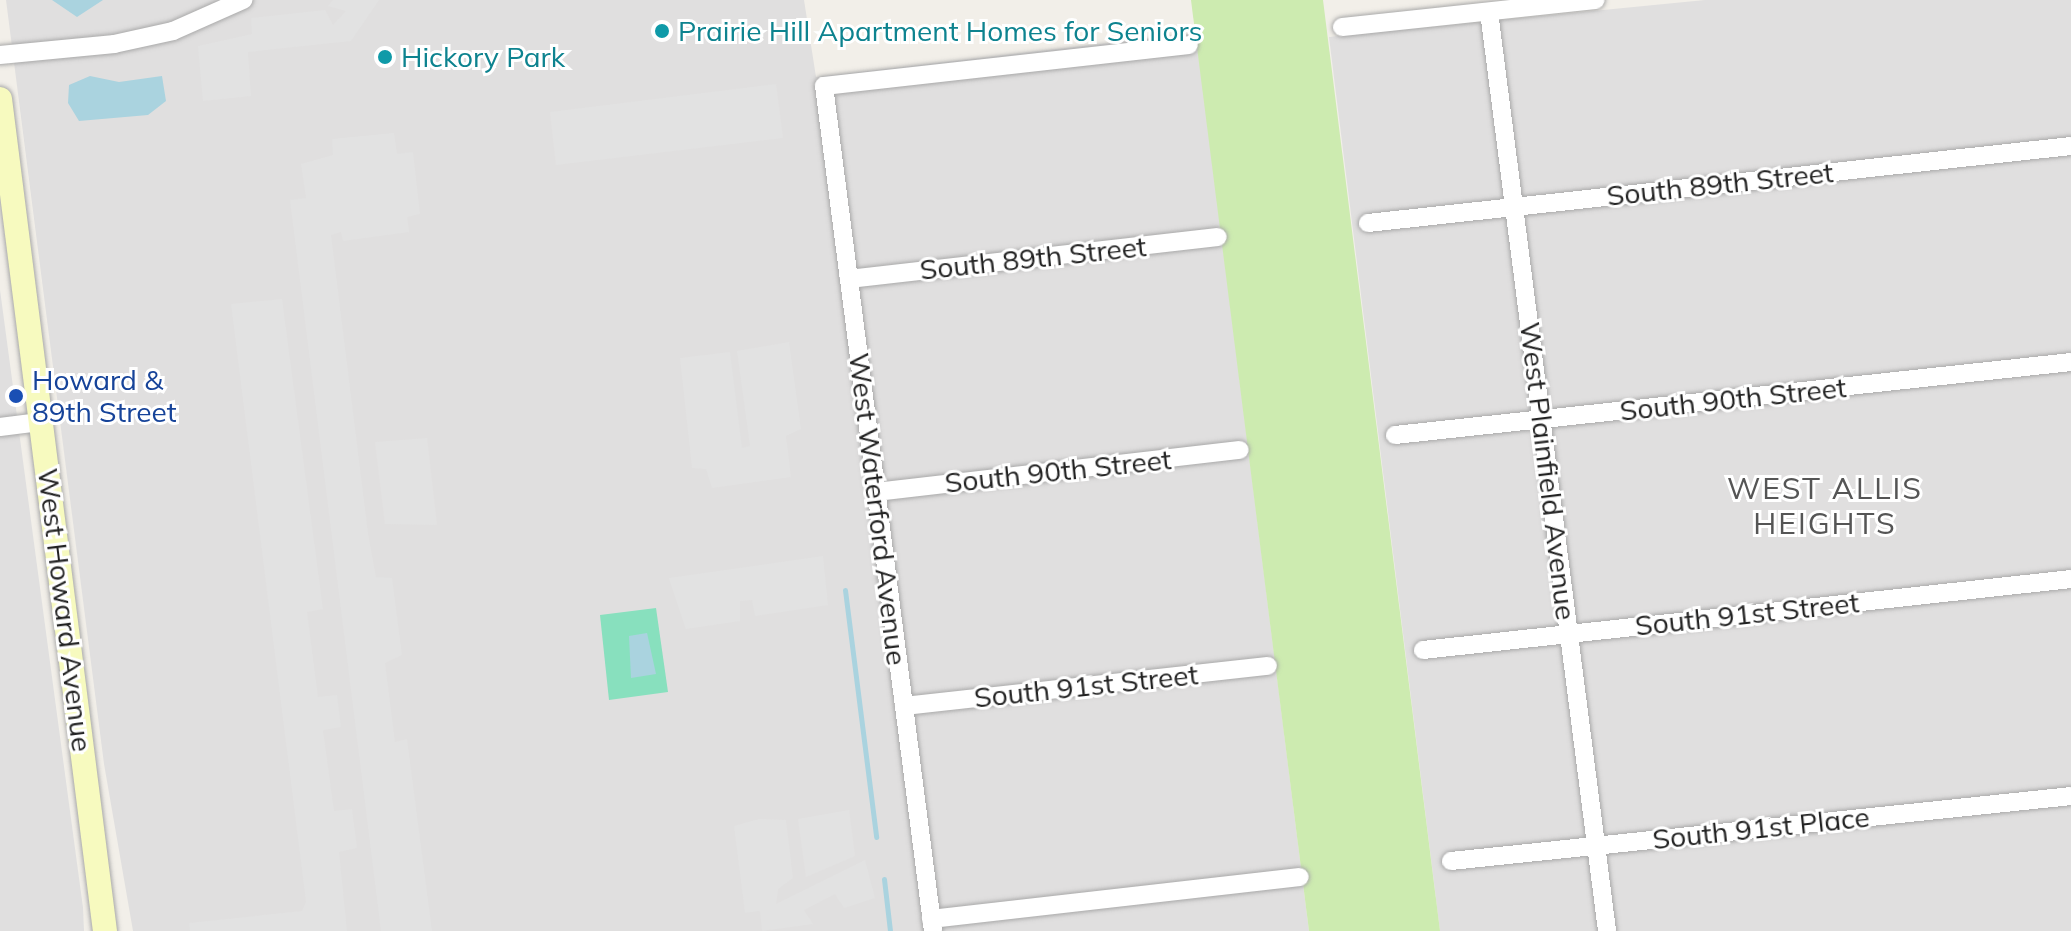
<!DOCTYPE html>
<style>
body{margin:0}
#map{position:relative;width:2071px;height:931px;overflow:hidden;background:#f2efe9;font-family:Mulish,sans-serif}
div>[style]{position:absolute}
[style*='--x']{left:calc(var(--x)*1px);top:calc(var(--y)*1px);width:calc(var(--w)*1px);rotate:calc(var(--a)*1deg)}
.residential>*{inset:0;background:#e0dfdf}
.grass>*{inset:0;background:#cdebb0}
.pitch>*{inset:0;background:#88e0be}
.parking>*{inset:0;background:#e2e2e2}
.water>*{inset:0;background:#aad3df}
.stream>*{height:5px;margin:-2.5px;padding:0 2.5px;transform-origin:2.5px;border-radius:2.5px;background:#aad3df}
.roads{filter:drop-shadow(0 0 2px #a9a9a9) drop-shadow(0 0 2px #a9a9a9)}
.street>*{height:18px;margin:-9px;padding:0 9px;transform-origin:9px;border-radius:9px;background:#fff}
.secondary>*{height:24px;margin:-12px;padding:0 12px;transform-origin:12px;border-radius:12px;background:#f7fabf}
.dots>*{width:22px;height:22px;translate:-50% -50%;box-sizing:border-box;border:4px solid #fff;border-radius:50%}
span{translate:-50% -50%;white-space:nowrap;text-align:center;line-height:1.15;-webkit-text-stroke:6px #fff;paint-order:stroke}
.culture-label{font-size:28px;color:#0d838f}
.left{translate:0 -50%;text-align:left}
.street-label{font-size:28px;color:#222}
.transit-label{font-size:28px;color:#164399}
.neighbourhood-label{font-size:30px;color:#555;letter-spacing:2px}
</style>
<div id="map">
<div class="residential">
<div style="clip-path:polygon(6px 0,804px 0,816px 77px,1196px 33px,1309px 931px,133px 931px,104px 764px)"></div>
<div style="clip-path:polygon(1705px 0,2071px 0,2071px 931px,1440px 931px,1329px 37px)"></div>
<div style="clip-path:polygon(0 290px,83px 908px,84px 931px,0 931px)"></div>
</div>
<div class="grass">
<div style="clip-path:polygon(1191px 0,1323px 0,1440px 931px,1309px 931px)"></div>
</div>
<div class="pitch">
<div style="clip-path:polygon(656px 608px,668px 692px,609px 700px,600px 615px)"></div>
</div>
<div class="parking">
<div style="clip-path:polygon(333px 0,379px 0,351px 41px,248px 52px,251px 96px,203px 101px,198px 46px,252px 34px,251px 18px,325px 10px,333px 25px,346px 11px,328px 6px)"></div>
<div style="clip-path:polygon(776px 84px,783px 138px,556px 165px,550px 112px)"></div>
<div style="clip-path:polygon(394px 133px,397px 154px,413px 152px,420px 214px,407px 217px,409px 232px,343px 241px,341px 232px,331px 235px,368px 533px,376px 577px,392px 578px,402px 655px,385px 663px,395px 742px,407px 739px,432px 931px,381px 931px,290px 200px,306px 198px,301px 164px,333px 155px,332px 139px)"></div>
<div style="clip-path:polygon(282px 299px,323px 609px,307px 612px,318px 697px,337px 695px,341px 727px,323px 730px,334px 811px,352px 809px,357px 848px,339px 852px,347px 931px,190px 931px,189px 923px,302px 911px,306px 902px,231px 304px)"></div>
<div style="clip-path:polygon(789px 342px,801px 429px,786px 436px,791px 477px,712px 488px,706px 469px,692px 468px,680px 358px,730px 352px,742px 448px,750px 446px,737px 351px)"></div>
<div style="clip-path:polygon(427px 438px,437px 525px,385px 524px,375px 442px)"></div>
<div style="clip-path:polygon(823px 556px,828px 605px,755px 616px,752px 600px,740px 601px,740px 621px,686px 629px,669px 578px)"></div>
<div style="clip-path:polygon(849px 810px,855px 856px,806px 877px,798px 819px)"></div>
<div style="clip-path:polygon(759px 819px,786px 820px,793px 878px,778px 889px,776px 904px,865px 860px,875px 898px,844px 908px,835px 894px,804px 910px,813px 924px,762px 931px,760px 911px,745px 913px,734px 826px)"></div>
</div>
<div class="water">
<div style="clip-path:polygon(52px 0,103px 0,77px 17px)"></div>
<div style="clip-path:polygon(90px 76px,119px 82px,162px 76px,166px 101px,148px 115px,79px 121px,68px 103px,69px 85px)"></div>
<div style="clip-path:polygon(647px 633px,656px 674px,631px 678px,629px 636px)"></div>
</div>
<div class="stream">
<div style="--x:845;--y:590;--w:249;--a:82.8"></div>
<div style="--x:884;--y:879;--w:52;--a:83.4"></div>
</div>
<div class="roads">
<div class="street">
<div style="--x:1489;--y:12;--w:927;--a:82.68"></div>
<div style="--x:1342;--y:27;--w:255;--a:-6.1"></div>
<div style="--x:0;--y:55;--w:115;--a:-5.5"></div>
<div style="--x:114;--y:44;--w:60;--a:-12.4"></div>
<div style="--x:173;--y:31;--w:77;--a:-23.9"></div>
<div style="--x:1368;--y:223;--w:707;--a:-6.25"></div>
<div style="--x:849;--y:279;--w:371;--a:-6.5"></div>
<div style="--x:0;--y:427;--w:40;--a:-7.1"></div>
<div style="--x:1395;--y:435;--w:680;--a:-6.16"></div>
<div style="--x:876;--y:492;--w:366;--a:-6.6"></div>
<div style="--x:1423;--y:650;--w:652;--a:-6.25"></div>
<div style="--x:904;--y:706;--w:366;--a:-6.3"></div>
<div style="--x:1451;--y:861;--w:623;--a:-5.98"></div>
<div style="--x:931;--y:919;--w:371;--a:-6.5"></div>
<div style="--x:933;--y:931;--w:852;--a:-97.35"></div>
<div style="--x:824;--y:86;--w:367;--a:-6.4"></div>
</div>
<div class="secondary">
<div style="--x:0;--y:99;--w:839;--a:82.81"></div>
</div>
</div>
<div class="dots">
<div style="left:662px;top:31px;background:#0f9aa8"></div>
<div style="left:385px;top:57px;background:#0f9aa8"></div>
<div style="left:16px;top:396px;background:#1a4fb4"></div>
</div>
<div class="culture-label">
<span class="left" style="left:678px;top:31px">Prairie Hill Apartment Homes for Seniors</span>
<span class="left" style="left:401px;top:57px">Hickory Park</span>
</div>
<div class="street-label">
<span style="left:1720px;top:184px;rotate:-6deg">South 89th Street</span>
<span style="left:1033px;top:258px;rotate:-6deg">South 89th Street</span>
<span style="left:1733px;top:399px;rotate:-6deg">South 90th Street</span>
<span style="left:1058px;top:471px;rotate:-6deg">South 90th Street</span>
<span style="left:1548px;top:471px;rotate:83deg">West Plainfield Avenue</span>
<span style="left:878px;top:509px;rotate:83deg">West Waterford Avenue</span>
<span style="left:65px;top:610px;rotate:83deg">West Howard Avenue</span>
<span style="left:1747px;top:614px;rotate:-6deg">South 91st Street</span>
<span style="left:1086px;top:686px;rotate:-6deg">South 91st Street</span>
<span style="left:1761px;top:828px;rotate:-6deg">South 91st Place</span>
</div>
<div class="transit-label">
<span class="left" style="left:32px;top:396px">Howard &amp;<br>89th Street</span>
</div>
<div class="neighbourhood-label">
<span style="left:1825px;top:505px">WEST ALLIS<br>HEIGHTS</span>
</div>
</div>
